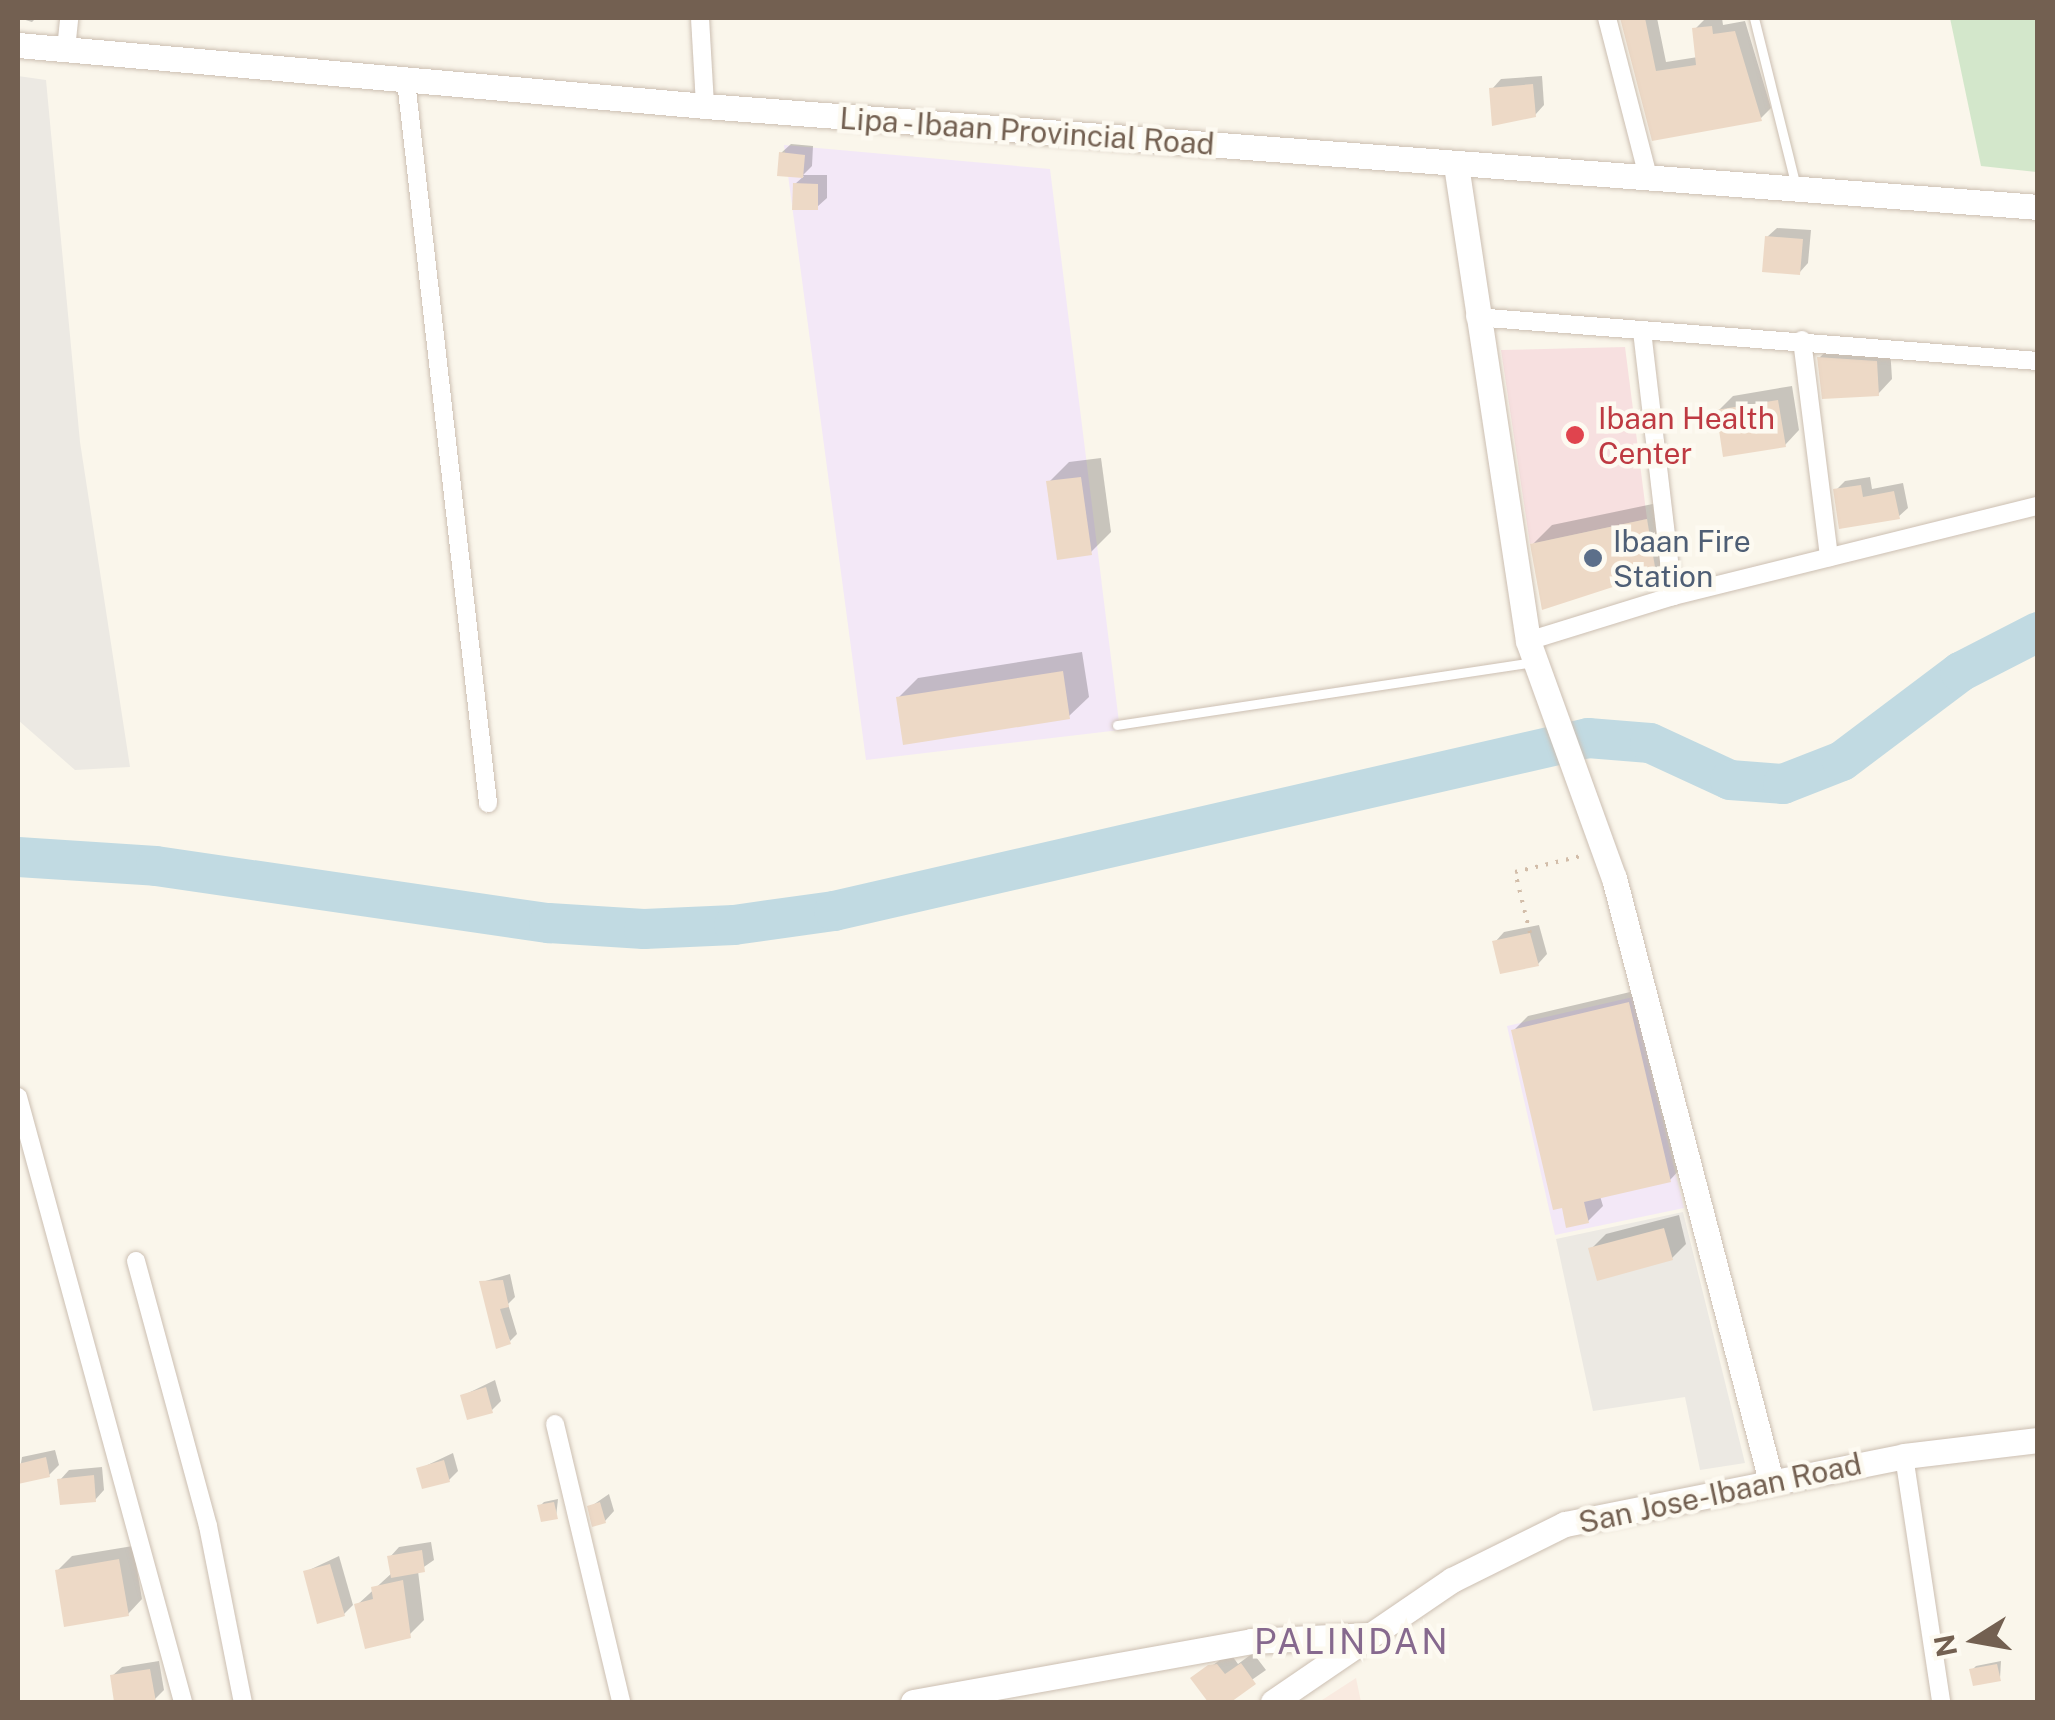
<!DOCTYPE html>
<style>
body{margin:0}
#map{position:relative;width:2055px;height:1720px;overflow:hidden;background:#faf6eb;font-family:"Public Sans",sans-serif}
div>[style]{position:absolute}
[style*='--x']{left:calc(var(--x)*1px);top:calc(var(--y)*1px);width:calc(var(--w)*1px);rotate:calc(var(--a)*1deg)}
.commercial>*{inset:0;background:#f9eae0}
.industrial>*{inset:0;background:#ece9e3}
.education>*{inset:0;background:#f3e8f7}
.medical>*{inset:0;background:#f7e0e0}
.green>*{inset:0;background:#d3e7cb}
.shadow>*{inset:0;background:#0003}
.river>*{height:40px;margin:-20px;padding:0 20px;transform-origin:20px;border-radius:20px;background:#c1dae2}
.building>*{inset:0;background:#edd9c6}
.path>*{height:4px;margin-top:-2px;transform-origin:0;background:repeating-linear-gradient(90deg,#d2bda9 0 2.5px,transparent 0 10.5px)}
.roads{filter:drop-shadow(0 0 2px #ccbfb2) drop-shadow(0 0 2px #ccbfb2)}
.lane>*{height:9px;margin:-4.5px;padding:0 4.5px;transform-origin:4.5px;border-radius:4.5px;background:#fff}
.street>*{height:18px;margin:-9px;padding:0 9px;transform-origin:9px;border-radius:9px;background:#fff}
.secondary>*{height:25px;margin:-12.5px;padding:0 12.5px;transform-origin:12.5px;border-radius:12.5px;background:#fff}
.dots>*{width:28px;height:28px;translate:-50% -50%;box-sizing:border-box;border:5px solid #fdfaf1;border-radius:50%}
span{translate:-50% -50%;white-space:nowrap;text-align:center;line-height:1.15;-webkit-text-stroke:9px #fdfaf1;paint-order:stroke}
.street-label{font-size:30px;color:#736051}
.health-label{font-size:30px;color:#be3a42}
.left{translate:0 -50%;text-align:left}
.service-label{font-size:30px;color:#4e5e75}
.quarter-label{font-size:35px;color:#86698e;letter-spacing:2.5px}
.frame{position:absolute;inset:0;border:20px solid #736051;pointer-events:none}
.north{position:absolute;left:1925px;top:1590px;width:100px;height:100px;-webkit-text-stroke:8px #fdfaf1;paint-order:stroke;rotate:259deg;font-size:28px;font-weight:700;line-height:40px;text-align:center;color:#736051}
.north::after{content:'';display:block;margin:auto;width:35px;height:45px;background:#736051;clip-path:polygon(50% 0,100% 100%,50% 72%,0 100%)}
</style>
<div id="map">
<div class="commercial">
<div style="clip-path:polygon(1356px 1678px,1361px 1702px,1319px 1702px)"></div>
</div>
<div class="industrial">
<div style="clip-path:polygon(18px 76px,46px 80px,80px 442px,130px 767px,75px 770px,18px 720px)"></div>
<div style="clip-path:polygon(1683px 1212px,1745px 1463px,1700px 1470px,1685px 1397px,1593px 1411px,1556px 1239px)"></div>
</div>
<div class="education">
<div style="clip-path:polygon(784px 145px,1050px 169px,1120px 730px,866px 760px)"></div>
<div style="clip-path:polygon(1633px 997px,1684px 1208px,1555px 1235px,1507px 1026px)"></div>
</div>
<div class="medical">
<div style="clip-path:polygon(1625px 347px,1647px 519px,1530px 544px,1501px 350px)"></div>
</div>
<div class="green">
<div style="clip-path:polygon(1950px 18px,2037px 18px,2037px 172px,1981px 166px)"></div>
</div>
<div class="shadow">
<div style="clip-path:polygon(19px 18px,36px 18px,32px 22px)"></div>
<div style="clip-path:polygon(1622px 18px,1657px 18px,1666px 62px,1698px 57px,1695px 29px,1706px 18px,1722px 18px,1723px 25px,1745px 21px,1771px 108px,1760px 119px,1654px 139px)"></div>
<div style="clip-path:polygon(1542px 76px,1544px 105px,1535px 115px,1492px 89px,1501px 79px)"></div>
<div style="clip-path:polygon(791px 144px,813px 146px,812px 166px,803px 175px,827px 175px,827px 198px,817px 207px,795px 184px,804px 176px,780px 174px,781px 153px)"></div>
<div style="clip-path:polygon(1777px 228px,1811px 230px,1808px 263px,1799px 273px,1767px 237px)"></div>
<div style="clip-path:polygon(1834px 344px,1890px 347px,1892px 379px,1878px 394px,1819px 358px)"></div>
<div style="clip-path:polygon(1792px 386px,1799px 430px,1785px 445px,1718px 411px,1733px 396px)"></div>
<div style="clip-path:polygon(1101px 458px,1111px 532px,1091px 552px,1049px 482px,1069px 462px)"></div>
<div style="clip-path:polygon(1870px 477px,1872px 489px,1903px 483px,1908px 508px,1898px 517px,1836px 490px,1845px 481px)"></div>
<div style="clip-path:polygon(1667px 501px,1675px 551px,1654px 571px,1532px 545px,1552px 525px)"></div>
<div style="clip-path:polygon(1082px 652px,1089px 697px,1069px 716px,898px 698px,918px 678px)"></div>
<div style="clip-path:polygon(1539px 925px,1547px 954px,1538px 964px,1495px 942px,1504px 932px)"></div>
<div style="clip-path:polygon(1643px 989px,1684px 1165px,1670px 1180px,1600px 1196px,1603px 1206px,1588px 1221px,1514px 1030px,1528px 1016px)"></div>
<div style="clip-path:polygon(1679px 1215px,1686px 1244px,1672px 1258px,1591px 1249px,1606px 1234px)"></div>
<div style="clip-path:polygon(510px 1274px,515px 1297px,508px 1304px,517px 1334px,510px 1341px,482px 1282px)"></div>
<div style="clip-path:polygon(495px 1380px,501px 1401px,492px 1410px,462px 1396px)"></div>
<div style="clip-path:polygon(55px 1450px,59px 1465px,49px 1475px,18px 1481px,22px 1457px)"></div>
<div style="clip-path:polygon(453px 1453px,458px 1471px,449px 1480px,419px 1469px)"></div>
<div style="clip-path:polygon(102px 1467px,104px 1490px,95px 1500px,60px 1480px,69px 1470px)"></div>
<div style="clip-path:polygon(609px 1494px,614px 1511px,605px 1521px,590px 1507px)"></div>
<div style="clip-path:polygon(558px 1499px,556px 1517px,540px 1506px,544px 1502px)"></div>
<div style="clip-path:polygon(431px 1542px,434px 1560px,418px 1571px,424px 1620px,409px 1635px,357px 1605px,393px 1572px,390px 1557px,399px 1547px)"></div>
<div style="clip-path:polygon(133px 1546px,142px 1599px,128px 1614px,57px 1571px,72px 1556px)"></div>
<div style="clip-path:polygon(339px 1556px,353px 1605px,344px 1614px,305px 1572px)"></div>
<div style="clip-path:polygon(1230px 1653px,1238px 1664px,1253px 1653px,1266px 1670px,1220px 1702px,1193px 1679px)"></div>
<div style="clip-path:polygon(159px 1661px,164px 1690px,154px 1700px,117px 1702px,112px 1676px,122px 1667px)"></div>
<div style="clip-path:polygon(2001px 1661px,2000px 1678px,1972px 1670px,1976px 1666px)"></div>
</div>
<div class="river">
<div style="--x:18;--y:857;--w:138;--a:3.7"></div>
<div style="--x:156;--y:866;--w:397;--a:8.3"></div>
<div style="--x:549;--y:923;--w:95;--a:3.6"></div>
<div style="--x:644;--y:929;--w:90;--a:-2.5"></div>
<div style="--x:734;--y:925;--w:101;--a:-8"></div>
<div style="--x:834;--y:911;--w:774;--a:-12.92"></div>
<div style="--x:1588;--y:738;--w:62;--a:4.6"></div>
<div style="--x:1650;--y:743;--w:88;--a:24.8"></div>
<div style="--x:1730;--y:780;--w:53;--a:4.3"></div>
<div style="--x:1783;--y:784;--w:63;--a:-21.3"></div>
<div style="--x:1842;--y:761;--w:148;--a:-37"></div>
<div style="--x:1960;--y:672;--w:88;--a:-27.1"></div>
</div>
<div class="building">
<div style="clip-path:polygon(1620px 18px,1645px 18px,1656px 71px,1696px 65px,1692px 28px,1712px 26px,1713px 34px,1735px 31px,1762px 121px,1652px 141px)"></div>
<div style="clip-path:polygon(1533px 84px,1536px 117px,1492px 126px,1489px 88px)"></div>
<div style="clip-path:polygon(779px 152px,805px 155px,803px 178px,777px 176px)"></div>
<div style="clip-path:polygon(793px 183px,818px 184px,818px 210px,792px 210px)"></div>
<div style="clip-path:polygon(1765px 236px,1803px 239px,1800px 275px,1762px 272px)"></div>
<div style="clip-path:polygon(1817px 357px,1877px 361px,1879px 396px,1822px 399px)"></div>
<div style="clip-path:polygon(1778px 400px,1786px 447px,1723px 457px,1716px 410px)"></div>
<div style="clip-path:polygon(1081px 477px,1092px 555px,1057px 560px,1046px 481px)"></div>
<div style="clip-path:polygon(1861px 485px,1863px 497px,1894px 491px,1900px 519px,1839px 529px,1833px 489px)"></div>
<div style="clip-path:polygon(1647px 519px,1656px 573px,1542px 610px,1530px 544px)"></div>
<div style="clip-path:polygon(1063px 671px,1070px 719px,903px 745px,896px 697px)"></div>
<div style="clip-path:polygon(1530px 933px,1539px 966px,1500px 974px,1492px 941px)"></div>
<div style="clip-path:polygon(1629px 1002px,1671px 1182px,1584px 1202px,1589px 1223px,1566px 1228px,1562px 1208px,1553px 1210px,1511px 1030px)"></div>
<div style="clip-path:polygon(1664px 1228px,1673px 1260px,1597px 1281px,1588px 1248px)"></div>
<div style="clip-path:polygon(503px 1280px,509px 1307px,500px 1309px,511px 1344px,496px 1349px,479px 1281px)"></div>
<div style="clip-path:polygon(486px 1387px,493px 1413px,467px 1420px,460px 1395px)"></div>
<div style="clip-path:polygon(46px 1457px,50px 1477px,18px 1484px,18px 1464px)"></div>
<div style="clip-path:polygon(444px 1460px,450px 1482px,422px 1489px,416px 1468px)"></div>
<div style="clip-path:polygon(94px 1475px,96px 1502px,60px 1505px,57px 1479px)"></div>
<div style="clip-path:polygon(554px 1502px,558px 1519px,541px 1522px,537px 1505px)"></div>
<div style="clip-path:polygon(600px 1502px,606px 1523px,592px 1527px,587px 1506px)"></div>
<div style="clip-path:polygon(422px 1550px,425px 1572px,391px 1578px,387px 1556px)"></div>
<div style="clip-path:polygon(119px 1559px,129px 1616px,64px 1627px,55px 1570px)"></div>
<div style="clip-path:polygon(330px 1564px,345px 1616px,317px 1624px,303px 1571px)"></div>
<div style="clip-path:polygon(403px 1580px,411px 1638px,365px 1649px,354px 1604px,373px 1599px,371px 1587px)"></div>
<div style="clip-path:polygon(1241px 1663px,1256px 1684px,1231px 1702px,1208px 1702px,1190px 1678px,1208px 1665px,1217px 1664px,1225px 1674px)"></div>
<div style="clip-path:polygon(1997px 1664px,2001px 1681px,1973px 1686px,1969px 1669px)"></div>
<div style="clip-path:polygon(150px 1669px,156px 1702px,114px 1702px,110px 1675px)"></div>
</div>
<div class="path">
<div style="--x:1530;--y:933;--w:63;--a:-103.8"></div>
<div style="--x:1515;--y:872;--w:68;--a:-13.6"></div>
</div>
<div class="roads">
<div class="lane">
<div style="--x:1754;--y:18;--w:170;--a:76"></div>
<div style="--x:1117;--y:725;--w:422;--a:-8.6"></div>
</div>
<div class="street">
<div style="--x:700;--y:18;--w:88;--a:86.7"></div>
<div style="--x:1607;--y:18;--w:163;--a:75.5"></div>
<div style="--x:66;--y:49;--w:31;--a:-84"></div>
<div style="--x:406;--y:81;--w:727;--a:83.52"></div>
<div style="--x:1475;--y:317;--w:565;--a:4.47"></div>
<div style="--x:1642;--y:331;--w:267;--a:83.3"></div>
<div style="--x:1802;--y:340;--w:219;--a:82.9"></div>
<div style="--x:1528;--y:641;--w:152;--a:-17.2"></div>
<div style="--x:1673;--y:596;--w:376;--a:-13.9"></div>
<div style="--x:18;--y:1097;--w:627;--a:74.74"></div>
<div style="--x:136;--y:1261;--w:275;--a:74.8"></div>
<div style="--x:208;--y:1526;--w:179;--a:78.8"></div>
<div style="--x:555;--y:1424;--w:286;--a:76.6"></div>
<div style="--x:1904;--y:1456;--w:249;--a:81.4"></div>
</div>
<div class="secondary">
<div style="--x:18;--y:45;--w:690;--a:5.07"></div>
<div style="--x:705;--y:106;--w:1337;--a:4.33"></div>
<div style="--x:1456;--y:165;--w:481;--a:81.4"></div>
<div style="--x:1528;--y:641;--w:252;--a:70.1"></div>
<div style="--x:1614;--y:878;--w:623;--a:75.41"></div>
<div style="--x:913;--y:1702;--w:343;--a:-10.2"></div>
<div style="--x:1251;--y:1641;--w:120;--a:-2.9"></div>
<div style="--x:1273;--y:1702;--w:217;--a:-34.3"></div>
<div style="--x:1452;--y:1580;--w:126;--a:-26.4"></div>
<div style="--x:1565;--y:1524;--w:346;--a:-11.3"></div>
<div style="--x:1904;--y:1456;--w:135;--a:-6.8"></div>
</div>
</div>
<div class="dots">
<div style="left:1575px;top:435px;background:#e0444e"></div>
<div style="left:1593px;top:558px;background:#5c6f8a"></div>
</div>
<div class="street-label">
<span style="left:1027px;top:131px;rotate:4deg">Lipa - Ibaan Provincial Road</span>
<span style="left:1720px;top:1493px;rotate:-12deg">San Jose-Ibaan Road</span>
</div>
<div class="health-label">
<span class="left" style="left:1598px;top:435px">Ibaan Health<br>Center</span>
</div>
<div class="service-label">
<span class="left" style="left:1613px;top:558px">Ibaan Fire<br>Station</span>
</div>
<div class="quarter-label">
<span style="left:1352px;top:1642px">PALINDAN</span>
</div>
<div class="frame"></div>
<div class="north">N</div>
</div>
